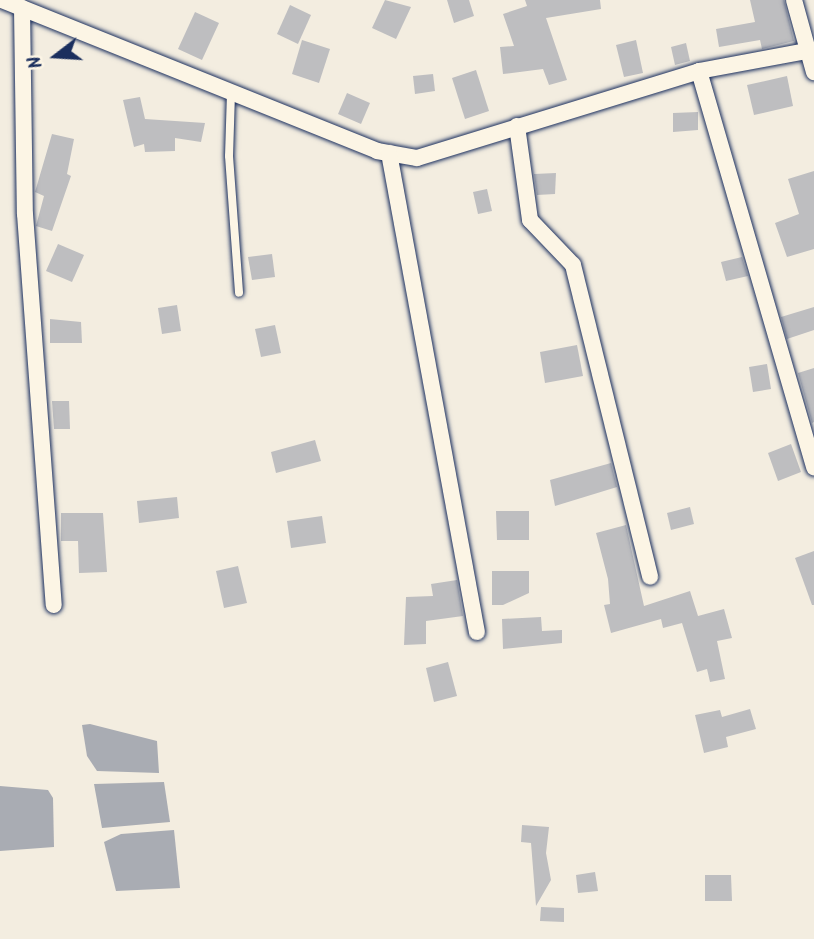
<!DOCTYPE html>
<style>
body{margin:0}
#map{position:relative;width:814px;height:939px;overflow:hidden;background:#f3ede0;font-family:Kalam,sans-serif}
div>[style]{position:absolute}
[style*='--x']{left:calc(var(--x)*1px);top:calc(var(--y)*1px);width:calc(var(--w)*1px);rotate:calc(var(--a)*1deg)}
.water>*{inset:0;background:#a9acb3}
.building>*{inset:0;background:#bebec0}
.roads{filter:drop-shadow(0 0 2px #1b2f5e) drop-shadow(0 0 2px #1b2f5e)}
.lane>*{height:8px;margin:-4px;padding:0 4px;transform-origin:4px;border-radius:4px;background:#fcf5e5}
.street>*{height:16px;margin:-8px;padding:0 8px;transform-origin:8px;border-radius:8px;background:#fcf5e5}
span{translate:-50% -50%;white-space:nowrap;text-align:center;line-height:1.15;-webkit-text-stroke:5px #fcf5e5;paint-order:stroke}
.north{position:absolute;left:21px;top:21px;width:70px;height:70px;-webkit-text-stroke:5px #fcf5e5;paint-order:stroke;rotate:253deg;font-size:19px;font-weight:700;line-height:28px;text-align:center;color:#1b2f5e}
.north::after{content:'';display:block;margin:auto;width:24px;height:32px;background:#1b2f5e;clip-path:polygon(50% 0,100% 100%,50% 72%,0 100%)}
</style>
<div id="map">
<div class="water">
<div style="clip-path:polygon(90px 724px,157px 741px,159px 773px,97px 771px,87px 756px,82px 725px)"></div>
<div style="clip-path:polygon(164px 782px,170px 822px,102px 828px,94px 784px)"></div>
<div style="clip-path:polygon(0 786px,48px 790px,53px 798px,54px 847px,0 851px)"></div>
<div style="clip-path:polygon(174px 830px,180px 888px,116px 891px,104px 842px,121px 834px)"></div>
</div>
<div class="building">
<div style="clip-path:polygon(385px 0,411px 7px,396px 39px,372px 28px)"></div>
<div style="clip-path:polygon(447px 0,469px 0,474px 16px,454px 23px)"></div>
<div style="clip-path:polygon(525px 0,600px 0,601px 9px,546px 18px,567px 80px,549px 85px,543px 69px,503px 74px,500px 47px,514px 46px,503px 14px,527px 6px)"></div>
<div style="clip-path:polygon(750px 0,784px 0,794px 41px,762px 49px,760px 40px,719px 47px,716px 29px,755px 22px)"></div>
<div style="clip-path:polygon(290px 5px,311px 15px,298px 44px,277px 34px)"></div>
<div style="clip-path:polygon(195px 12px,219px 23px,202px 60px,178px 49px)"></div>
<div style="clip-path:polygon(302px 40px,330px 49px,319px 83px,292px 74px)"></div>
<div style="clip-path:polygon(636px 40px,643px 73px,624px 77px,616px 45px)"></div>
<div style="clip-path:polygon(686px 43px,690px 61px,675px 65px,671px 47px)"></div>
<div style="clip-path:polygon(476px 70px,489px 111px,465px 119px,452px 78px)"></div>
<div style="clip-path:polygon(433px 74px,435px 91px,415px 94px,413px 76px)"></div>
<div style="clip-path:polygon(787px 76px,793px 106px,754px 115px,747px 85px)"></div>
<div style="clip-path:polygon(347px 93px,370px 103px,361px 124px,338px 114px)"></div>
<div style="clip-path:polygon(140px 97px,145px 119px,205px 123px,201px 142px,175px 138px,175px 151px,145px 152px,144px 144px,134px 147px,123px 100px)"></div>
<div style="clip-path:polygon(698px 112px,698px 130px,673px 132px,673px 113px)"></div>
<div style="clip-path:polygon(52px 134px,74px 139px,67px 174px,71px 176px,52px 231px,36px 226px,44px 196px,35px 192px)"></div>
<div style="clip-path:polygon(814px 171px,814px 249px,787px 257px,775px 223px,799px 214px,788px 179px)"></div>
<div style="clip-path:polygon(556px 173px,555px 194px,537px 195px,534px 174px)"></div>
<div style="clip-path:polygon(487px 189px,492px 211px,478px 214px,473px 192px)"></div>
<div style="clip-path:polygon(58px 244px,84px 255px,72px 282px,46px 271px)"></div>
<div style="clip-path:polygon(272px 254px,275px 277px,252px 280px,248px 257px)"></div>
<div style="clip-path:polygon(742px 257px,748px 276px,726px 281px,721px 262px)"></div>
<div style="clip-path:polygon(177px 305px,181px 331px,162px 334px,158px 308px)"></div>
<div style="clip-path:polygon(814px 307px,814px 330px,787px 339px,781px 317px)"></div>
<div style="clip-path:polygon(50px 319px,81px 322px,82px 343px,50px 343px)"></div>
<div style="clip-path:polygon(275px 325px,281px 353px,261px 357px,255px 329px)"></div>
<div style="clip-path:polygon(577px 345px,583px 376px,545px 383px,540px 352px)"></div>
<div style="clip-path:polygon(767px 364px,771px 389px,753px 392px,749px 367px)"></div>
<div style="clip-path:polygon(814px 368px,814px 422px,812px 423px,798px 373px)"></div>
<div style="clip-path:polygon(52px 401px,69px 401px,70px 429px,54px 429px)"></div>
<div style="clip-path:polygon(315px 440px,321px 461px,276px 473px,271px 452px)"></div>
<div style="clip-path:polygon(791px 444px,801px 472px,778px 481px,768px 453px)"></div>
<div style="clip-path:polygon(611px 463px,617px 487px,555px 506px,550px 480px)"></div>
<div style="clip-path:polygon(177px 497px,179px 518px,139px 523px,137px 501px)"></div>
<div style="clip-path:polygon(690px 507px,694px 524px,671px 530px,667px 513px)"></div>
<div style="clip-path:polygon(496px 511px,529px 511px,529px 540px,497px 540px)"></div>
<div style="clip-path:polygon(61px 513px,103px 513px,107px 572px,79px 573px,78px 541px,61px 541px)"></div>
<div style="clip-path:polygon(322px 516px,326px 543px,291px 548px,287px 521px)"></div>
<div style="clip-path:polygon(626px 525px,644px 606px,690px 591px,698px 616px,724px 609px,732px 638px,717px 641px,725px 679px,710px 682px,707px 669px,697px 672px,682px 623px,663px 628px,661px 619px,611px 633px,604px 605px,610px 604px,608px 579px,596px 533px)"></div>
<div style="clip-path:polygon(814px 551px,814px 605px,812px 605px,795px 558px)"></div>
<div style="clip-path:polygon(238px 566px,247px 603px,224px 608px,216px 571px)"></div>
<div style="clip-path:polygon(492px 571px,529px 571px,529px 593px,503px 605px,492px 605px)"></div>
<div style="clip-path:polygon(457px 580px,463px 616px,426px 621px,426px 644px,404px 645px,406px 597px,433px 596px,431px 584px)"></div>
<div style="clip-path:polygon(541px 617px,542px 631px,562px 630px,562px 643px,503px 649px,502px 619px)"></div>
<div style="clip-path:polygon(448px 662px,457px 696px,434px 702px,426px 668px)"></div>
<div style="clip-path:polygon(750px 709px,756px 729px,726px 737px,728px 747px,704px 753px,695px 715px,720px 710px,722px 717px)"></div>
<div style="clip-path:polygon(522px 825px,549px 827px,546px 853px,551px 880px,536px 906px,531px 843px,521px 842px)"></div>
<div style="clip-path:polygon(595px 872px,598px 891px,578px 893px,576px 875px)"></div>
<div style="clip-path:polygon(705px 875px,731px 875px,732px 901px,705px 901px)"></div>
<div style="clip-path:polygon(541px 907px,564px 908px,564px 922px,540px 921px)"></div>
</div>
<div class="roads">
<div class="lane">
<div style="--x:231;--y:93;--w:63;--a:91.8"></div>
<div style="--x:229;--y:156;--w:137;--a:85.8"></div>
</div>
<div class="street">
<div style="--x:2;--y:0;--w:404;--a:21.9"></div>
<div style="--x:377;--y:151;--w:41;--a:9.9"></div>
<div style="--x:417;--y:158;--w:295;--a:-17.1"></div>
<div style="--x:699;--y:71;--w:110;--a:-10.5"></div>
<div style="--x:794;--y:0;--w:75;--a:74.5"></div>
<div style="--x:22;--y:8;--w:206;--a:89.2"></div>
<div style="--x:25;--y:214;--w:392;--a:85.8"></div>
<div style="--x:699;--y:71;--w:413;--a:73.8"></div>
<div style="--x:517;--y:126;--w:95;--a:82.1"></div>
<div style="--x:530;--y:220;--w:62;--a:46.3"></div>
<div style="--x:573;--y:265;--w:321;--a:76.1"></div>
<div style="--x:389;--y:153;--w:487;--a:79.6"></div>
</div>
</div>
<div class="north">N</div>
</div>
